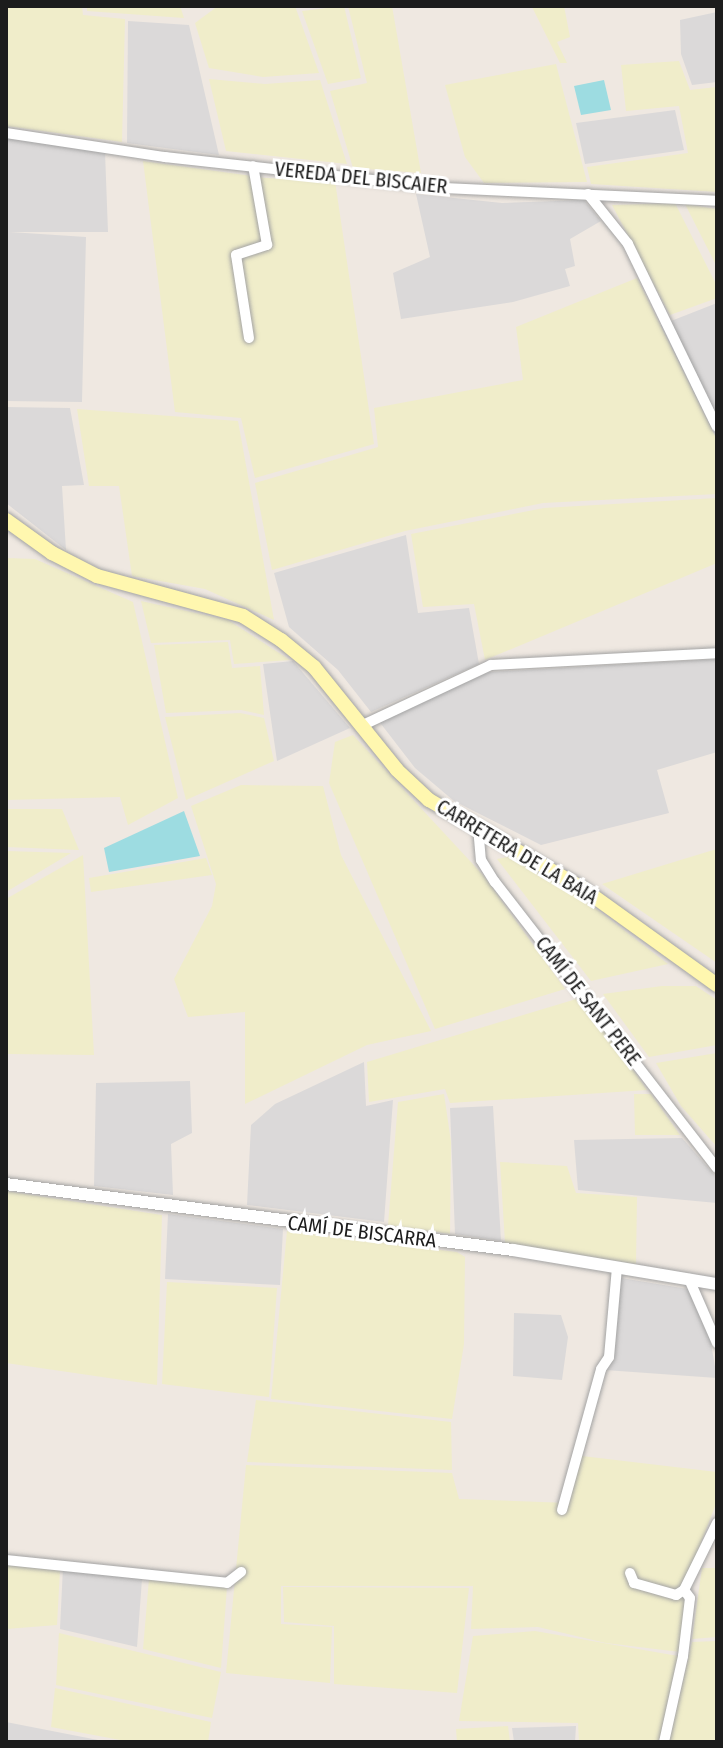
<!DOCTYPE html>
<meta charset="utf-8">
<style>
body{margin:0}
#map{position:relative;width:723px;height:1748px;overflow:hidden;background:#efe8e1;font-family:"Fira Sans Condensed",sans-serif}
div>[style]{position:absolute}
[style*='--x']{left:calc(var(--x)*1px);top:calc(var(--y)*1px);width:calc(var(--w)*1px);rotate:calc(var(--a)*1deg)}
.residential>*{inset:0;background:#dbd9d9}
.farmland>*{inset:0;background:#f0edca}
.water>*{inset:0;background:#9ddce1}
.roads{filter:drop-shadow(0 0 2px #a3a3a3) drop-shadow(0 0 2px #a3a3a3)}
.minor>*{height:10px;margin:-5px;padding:0 5px;transform-origin:5px;border-radius:5px;background:#fff}
.tertiary>*{height:12px;margin:-6px;padding:0 6px;transform-origin:6px;border-radius:6px;background:#fff}
.secondary>*{height:14px;margin:-7px;padding:0 7px;transform-origin:7px;border-radius:7px;background:#fff7af}
span{translate:-50% -50%;white-space:nowrap;text-align:center;line-height:1.15;-webkit-text-stroke:6px #fff;paint-order:stroke}
.street-label{font-size:20px;color:#1c1c1c}
.frame{position:absolute;inset:0;border:8px solid #1c1c1c;pointer-events:none}
</style>
<div id="map">
<div class="residential">
<div style="clip-path:polygon(717px 12px,717px 82px,692px 85px,681px 54px,680px 20px)"></div>
<div style="clip-path:polygon(128px 21px,189px 25px,219px 155px,127px 143px)"></div>
<div style="clip-path:polygon(675px 110px,684px 150px,585px 164px,576px 123px)"></div>
<div style="clip-path:polygon(6px 138px,105px 152px,108px 232px,10px 232px,86px 237px,82px 402px,6px 401px)"></div>
<div style="clip-path:polygon(416px 194px,502px 203px,584px 200px,601px 221px,570px 239px,575px 266px,565px 269px,570px 286px,513px 302px,401px 319px,393px 273px,430px 257px)"></div>
<div style="clip-path:polygon(717px 303px,717px 439px,688px 442px,620px 341px)"></div>
<div style="clip-path:polygon(6px 407px,70px 408px,84px 485px,62px 486px,66px 550px,6px 503px)"></div>
<div style="clip-path:polygon(406px 535px,418px 613px,469px 608px,479px 664px,371px 712px,338px 670px,289px 627px,274px 573px)"></div>
<div style="clip-path:polygon(717px 659px,717px 752px,657px 770px,669px 813px,541px 845px,454px 801px,415px 768px,378px 720px,489px 672px)"></div>
<div style="clip-path:polygon(293px 661px,350px 728px,277px 761px,263px 664px)"></div>
<div style="clip-path:polygon(364px 1062px,366px 1106px,393px 1100px,384px 1222px,247px 1205px,251px 1125px,275px 1104px)"></div>
<div style="clip-path:polygon(190px 1081px,192px 1133px,171px 1144px,173px 1195px,94px 1186px,96px 1083px)"></div>
<div style="clip-path:polygon(493px 1106px,501px 1241px,455px 1234px,450px 1108px)"></div>
<div style="clip-path:polygon(682px 1138px,717px 1178px,717px 1203px,578px 1190px,574px 1140px)"></div>
<div style="clip-path:polygon(168px 1214px,283px 1229px,280px 1285px,165px 1279px)"></div>
<div style="clip-path:polygon(621px 1278px,688px 1289px,710px 1338px,717px 1378px,605px 1370px,614px 1360px)"></div>
<div style="clip-path:polygon(514px 1313px,561px 1315px,568px 1337px,562px 1380px,513px 1376px)"></div>
<div style="clip-path:polygon(63px 1567px,142px 1579px,137px 1647px,60px 1629px)"></div>
<div style="clip-path:polygon(6px 1722px,98px 1740px,98px 1742px,6px 1742px)"></div>
<div style="clip-path:polygon(576px 1726px,575px 1742px,514px 1742px,512px 1728px)"></div>
</div>
<div class="farmland">
<div style="clip-path:polygon(6px 6px,82px 6px,83px 15px,125px 19px,122px 142px,6px 126px)"></div>
<div style="clip-path:polygon(87px 6px,180px 6px,184px 18px,87px 11px)"></div>
<div style="clip-path:polygon(218px 6px,295px 6px,319px 73px,263px 77px,209px 68px,195px 23px)"></div>
<div style="clip-path:polygon(344px 6px,361px 78px,328px 84px,302px 11px)"></div>
<div style="clip-path:polygon(348px 6px,392px 6px,421px 173px,353px 168px,330px 91px,367px 83px)"></div>
<div style="clip-path:polygon(564px 6px,570px 37px,557px 42px,567px 63px,560px 63px,532px 7px)"></div>
<div style="clip-path:polygon(679px 61px,690px 90px,717px 87px,717px 192px,591px 184px,587px 167px,688px 153px,679px 106px,626px 111px,621px 65px)"></div>
<div style="clip-path:polygon(556px 64px,587px 182px,484px 183px,465px 157px,445px 85px)"></div>
<div style="clip-path:polygon(209px 79px,265px 84px,320px 80px,347px 164px,226px 151px)"></div>
<div style="clip-path:polygon(143px 161px,266px 178px,335px 181px,374px 444px,255px 478px,241px 418px,175px 412px)"></div>
<div style="clip-path:polygon(675px 203px,717px 286px,717px 298px,670px 315px,612px 205px)"></div>
<div style="clip-path:polygon(685px 204px,717px 209px,717px 267px)"></div>
<div style="clip-path:polygon(637px 278px,717px 440px,717px 494px,543px 503px,405px 531px,272px 570px,255px 483px,378px 447px,374px 408px,523px 380px,516px 327px)"></div>
<div style="clip-path:polygon(77px 409px,238px 421px,274px 620px,205px 589px,132px 576px,119px 486px,89px 486px)"></div>
<div style="clip-path:polygon(717px 498px,717px 563px,485px 660px,474px 604px,423px 607px,411px 534px,544px 508px)"></div>
<div style="clip-path:polygon(6px 558px,35px 559px,133px 602px,178px 798px,128px 825px,120px 797px,6px 800px)"></div>
<div style="clip-path:polygon(141px 601px,228px 620px,290px 660px,234px 664px,230px 640px,151px 643px)"></div>
<div style="clip-path:polygon(228px 642px,232px 668px,260px 666px,264px 715px,241px 710px,166px 713px,154px 645px)"></div>
<div style="clip-path:polygon(240px 713px,264px 718px,274px 761px,186px 800px,165px 717px)"></div>
<div style="clip-path:polygon(353px 735px,483px 875px,565px 989px,435px 1029px,329px 783px,335px 742px)"></div>
<div style="clip-path:polygon(241px 785px,323px 786px,341px 855px,431px 1031px,367px 1045px,245px 1104px,245px 1012px,188px 1017px,174px 979px,212px 906px,216px 884px,191px 806px)"></div>
<div style="clip-path:polygon(6px 809px,62px 809px,79px 850px,6px 847px)"></div>
<div style="clip-path:polygon(717px 849px,717px 963px,602px 884px,710px 851px)"></div>
<div style="clip-path:polygon(6px 851px,71px 853px,6px 892px)"></div>
<div style="clip-path:polygon(83px 855px,94px 1055px,6px 1054px,6px 899px)"></div>
<div style="clip-path:polygon(513px 856px,582px 898px,668px 964px,591px 981px,497px 859px)"></div>
<div style="clip-path:polygon(206px 858px,212px 875px,91px 892px,89px 878px)"></div>
<div style="clip-path:polygon(662px 986px,696px 986px,717px 1000px,717px 1045px,649px 1057px,603px 994px)"></div>
<div style="clip-path:polygon(583px 997px,647px 1090px,450px 1103px,445px 1089px,369px 1102px,367px 1062px)"></div>
<div style="clip-path:polygon(717px 1053px,717px 1147px,681px 1106px,656px 1063px)"></div>
<div style="clip-path:polygon(444px 1094px,451px 1142px,450px 1234px,388px 1225px,398px 1102px)"></div>
<div style="clip-path:polygon(634px 1094px,651px 1094px,680px 1135px,635px 1135px)"></div>
<div style="clip-path:polygon(500px 1162px,567px 1166px,576px 1193px,637px 1197px,636px 1264px,505px 1243px)"></div>
<div style="clip-path:polygon(6px 1191px,162px 1215px,157px 1385px,6px 1363px)"></div>
<div style="clip-path:polygon(287px 1231px,457px 1252px,465px 1257px,464px 1344px,452px 1419px,271px 1399px)"></div>
<div style="clip-path:polygon(167px 1282px,277px 1288px,269px 1397px,162px 1384px)"></div>
<div style="clip-path:polygon(256px 1400px,451px 1422px,452px 1470px,247px 1462px)"></div>
<div style="clip-path:polygon(582px 1456px,717px 1472px,717px 1501px,691px 1569px,680px 1652px,606px 1643px,538px 1627px,471px 1629px,473px 1586px,281px 1586px,281px 1624px,332px 1627px,330px 1683px,226px 1673px,246px 1465px,452px 1473px,459px 1499px,568px 1503px)"></div>
<div style="clip-path:polygon(6px 1565px,60px 1570px,57px 1625px,6px 1629px)"></div>
<div style="clip-path:polygon(702px 1568px,717px 1568px,717px 1637px,692px 1639px)"></div>
<div style="clip-path:polygon(149px 1579px,227px 1587px,221px 1668px,143px 1649px)"></div>
<div style="clip-path:polygon(283px 1587px,469px 1588px,457px 1693px,334px 1684px,334px 1626px,284px 1622px)"></div>
<div style="clip-path:polygon(535px 1631px,678px 1656px,659px 1742px,579px 1742px,578px 1723px,459px 1721px,473px 1636px)"></div>
<div style="clip-path:polygon(59px 1633px,221px 1672px,212px 1718px,56px 1685px)"></div>
<div style="clip-path:polygon(717px 1641px,717px 1742px,669px 1742px,692px 1642px)"></div>
<div style="clip-path:polygon(55px 1688px,211px 1722px,208px 1742px,131px 1742px,51px 1727px)"></div>
<div style="clip-path:polygon(508px 1726px,510px 1742px,457px 1742px,456px 1729px)"></div>
</div>
<div class="water">
<div style="clip-path:polygon(604px 80px,611px 110px,581px 115px,574px 86px)"></div>
<div style="clip-path:polygon(184px 811px,200px 856px,109px 872px,104px 848px)"></div>
</div>
<div class="roads">
<div class="minor">
<div style="--x:6;--y:133;--w:161;--a:8.6"></div>
<div style="--x:165;--y:157;--w:281;--a:6.3"></div>
<div style="--x:444;--y:188;--w:273;--a:2.7"></div>
<div style="--x:588;--y:194;--w:64;--a:51.3"></div>
<div style="--x:628;--y:244;--w:203;--a:64.1"></div>
<div style="--x:249;--y:338;--w:84;--a:-98.9"></div>
<div style="--x:236;--y:255;--w:33;--a:-18"></div>
<div style="--x:267;--y:245;--w:80;--a:-100"></div>
<div style="--x:363;--y:725;--w:141;--a:-25.1"></div>
<div style="--x:491;--y:665;--w:226;--a:-3"></div>
<div style="--x:478;--y:827;--w:33;--a:85"></div>
<div style="--x:481;--y:860;--w:26;--a:58"></div>
<div style="--x:495;--y:882;--w:362;--a:52.2"></div>
<div style="--x:689;--y:1279;--w:70;--a:66.4"></div>
<div style="--x:562;--y:1510;--w:146;--a:-74.5"></div>
<div style="--x:601;--y:1369;--w:14;--a:-56"></div>
<div style="--x:609;--y:1357;--w:90;--a:-84.9"></div>
<div style="--x:6;--y:1560;--w:222;--a:5.9"></div>
<div style="--x:227;--y:1583;--w:18;--a:-38"></div>
<div style="--x:630;--y:1573;--w:11;--a:68"></div>
<div style="--x:634;--y:1583;--w:44;--a:15.9"></div>
<div style="--x:676;--y:1595;--w:9;--a:-32"></div>
<div style="--x:684;--y:1590;--w:75;--a:-63.8"></div>
<div style="--x:664;--y:1742;--w:88;--a:-77.5"></div>
<div style="--x:683;--y:1656;--w:58;--a:-83.1"></div>
<div style="--x:690;--y:1598;--w:10;--a:-127"></div>
</div>
<div class="tertiary">
<div style="--x:6;--y:1184;--w:511;--a:7.42"></div>
<div style="--x:513;--y:1250;--w:207;--a:9.5"></div>
</div>
<div class="secondary">
<div style="--x:6;--y:520;--w:57;--a:35.7"></div>
<div style="--x:52;--y:553;--w:51;--a:27.1"></div>
<div style="--x:97;--y:576;--w:151;--a:15.3"></div>
<div style="--x:243;--y:616;--w:45;--a:32.3"></div>
<div style="--x:281;--y:640;--w:43;--a:39.3"></div>
<div style="--x:314;--y:667;--w:132;--a:51.1"></div>
<div style="--x:397;--y:770;--w:44;--a:43.2"></div>
<div style="--x:429;--y:800;--w:177;--a:29.9"></div>
<div style="--x:582;--y:888;--w:166;--a:35.7"></div>
</div>
</div>
<div class="street-label">
<span style="left:361px;top:178px;rotate:6deg">VEREDA DEL BISCAIER</span>
<span style="left:517px;top:852px;rotate:31deg">CARRETERA DE LA BAIA</span>
<span style="left:588px;top:1001px;rotate:52deg">CAMÍ DE SANT PERE</span>
<span style="left:362px;top:1232px;rotate:7deg">CAMÍ DE BISCARRA</span>
</div>
<div class="frame"></div>
</div>
